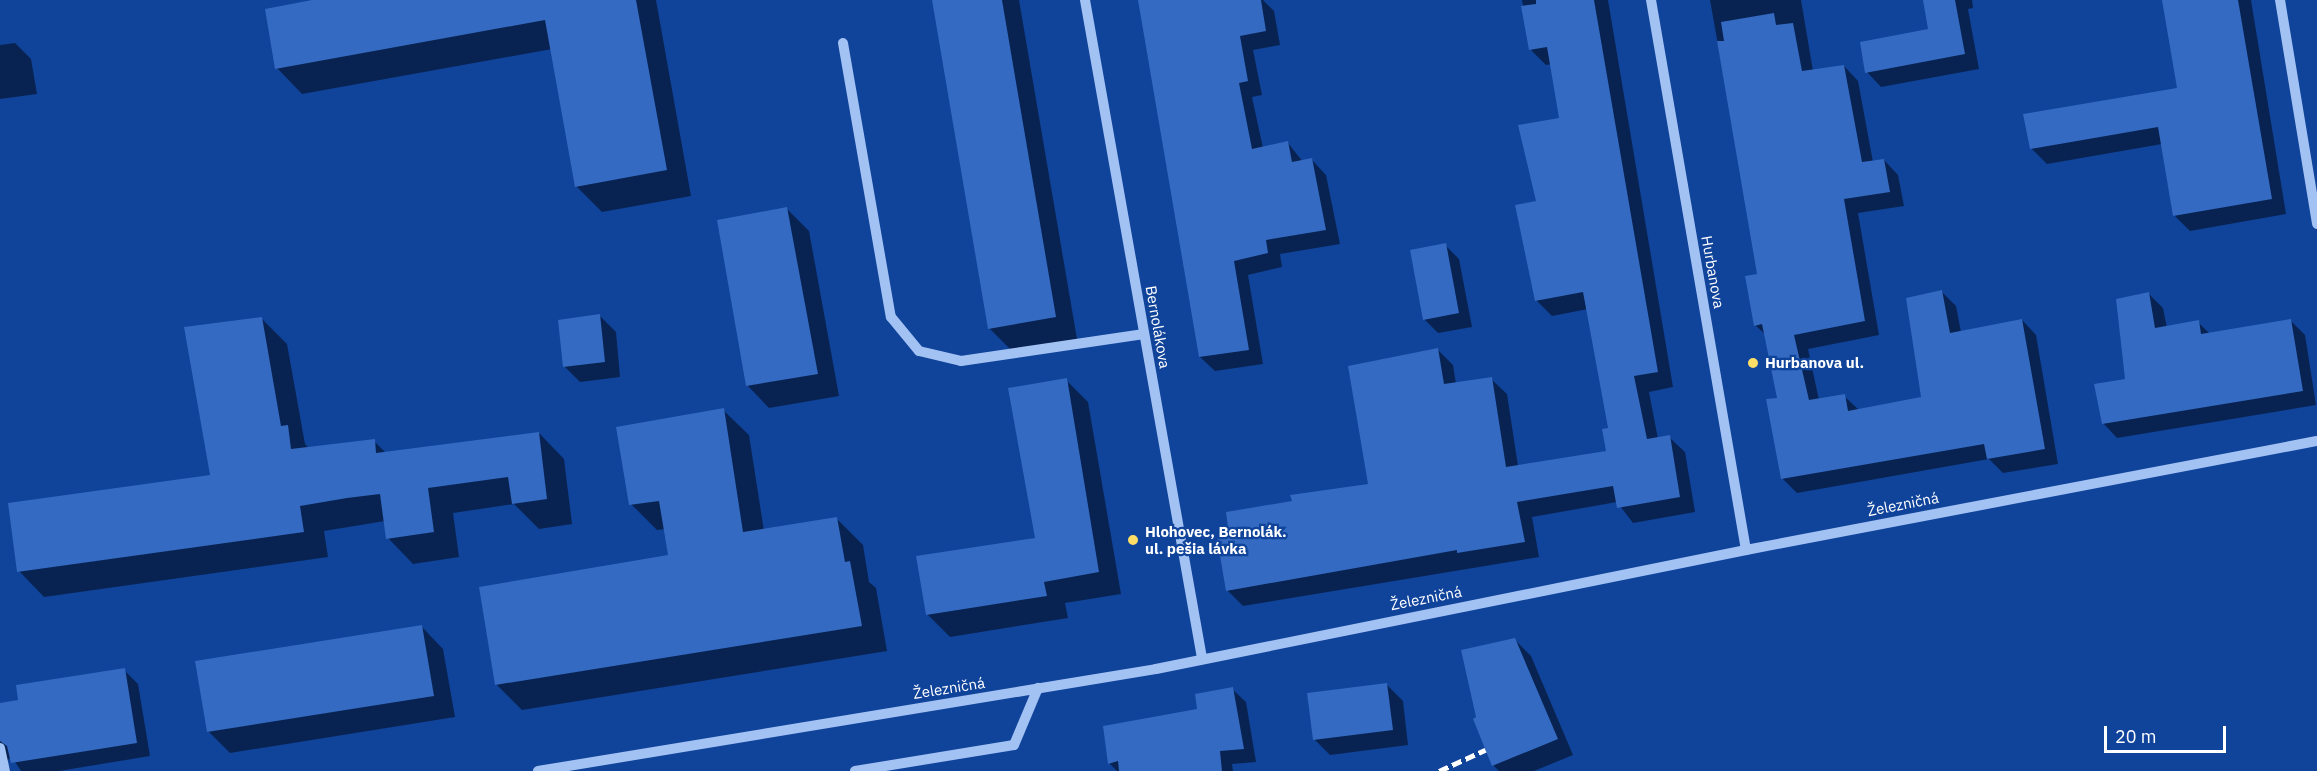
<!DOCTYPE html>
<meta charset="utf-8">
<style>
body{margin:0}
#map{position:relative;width:2317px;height:771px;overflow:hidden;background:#10439a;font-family:"IBM Plex Sans",sans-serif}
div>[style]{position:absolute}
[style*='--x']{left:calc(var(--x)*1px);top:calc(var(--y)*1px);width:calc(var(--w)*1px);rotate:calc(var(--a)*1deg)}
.shadow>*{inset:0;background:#0007}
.building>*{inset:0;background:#346ac1}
.minor>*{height:10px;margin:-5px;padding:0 5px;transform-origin:5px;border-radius:5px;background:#a3c2f4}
.rail>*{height:4.5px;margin-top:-2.25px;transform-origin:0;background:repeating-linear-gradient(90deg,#fff 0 10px,transparent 0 14.5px)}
.dots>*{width:16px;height:16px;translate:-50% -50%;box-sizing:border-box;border:3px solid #10439a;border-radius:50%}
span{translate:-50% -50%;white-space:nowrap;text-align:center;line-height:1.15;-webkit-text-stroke:4.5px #10439a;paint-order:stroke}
.street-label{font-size:15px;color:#fff}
.poi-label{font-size:15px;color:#fff;font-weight:700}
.left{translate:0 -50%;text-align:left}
.scale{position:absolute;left:2104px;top:726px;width:122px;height:27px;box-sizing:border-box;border:3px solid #fff;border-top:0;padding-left:8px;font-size:18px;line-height:21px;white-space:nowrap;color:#fff;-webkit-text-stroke:4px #10439a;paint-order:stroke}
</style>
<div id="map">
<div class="shadow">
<div style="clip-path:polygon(322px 0,656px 0,691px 196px,602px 212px,576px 186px,552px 49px,302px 94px,277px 68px)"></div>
<div style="clip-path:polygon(933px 0,1019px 0,1077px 339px,1011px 350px,989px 328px)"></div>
<div style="clip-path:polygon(1139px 0,1263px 0,1274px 11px,1280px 45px,1253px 50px,1262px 95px,1252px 97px,1263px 148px,1288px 143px,1303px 162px,1312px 160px,1326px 175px,1340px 244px,1280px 254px,1282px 267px,1248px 275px,1263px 364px,1215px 371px,1200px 357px)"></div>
<div style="clip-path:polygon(1522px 0,1608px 0,1673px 387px,1649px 392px,1658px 439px,1669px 437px,1685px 452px,1695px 512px,1633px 523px,1617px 502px,1532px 517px,1539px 557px,1243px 606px,1227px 590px,1231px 537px,1293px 502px,1370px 486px,1438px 350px,1453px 365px,1456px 384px,1491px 379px,1507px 394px,1518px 466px,1608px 452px,1610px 429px,1588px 309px,1552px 316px,1536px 300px,1538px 202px,1561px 119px,1552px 64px,1546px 65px,1531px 50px)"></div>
<div style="clip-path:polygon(1710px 0,1801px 0,1813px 71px,1844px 66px,1858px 81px,1873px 162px,1884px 160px,1898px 175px,1904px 206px,1858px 213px,1879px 335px,1808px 349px,1819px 400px,1844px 396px,1859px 410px,1923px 399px,1942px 292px,1956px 306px,1961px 332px,2022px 320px,2036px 335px,2058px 464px,2003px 473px,1989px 459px,1797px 493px,1783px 479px,1779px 399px,1766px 335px,1755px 325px,1759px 275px)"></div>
<div style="clip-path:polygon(1924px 0,1972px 0,1973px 8px,1968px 9px,1979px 69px,1881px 87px,1867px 72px,1930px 30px)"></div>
<div style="clip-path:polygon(2164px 0,2251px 0,2286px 214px,2190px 231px,2175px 216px,2162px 144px,2047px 164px,2031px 148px,2179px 89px)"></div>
<div style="clip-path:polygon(15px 43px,31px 59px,37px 94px,0 99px,0 45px)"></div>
<div style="clip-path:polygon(787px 209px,809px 231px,839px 396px,769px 408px,747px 385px)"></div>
<div style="clip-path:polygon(1445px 245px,1459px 259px,1472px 327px,1438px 333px,1424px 319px)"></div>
<div style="clip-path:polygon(2149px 294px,2163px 308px,2167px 328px,2198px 322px,2210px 334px,2291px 321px,2305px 335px,2316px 405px,2117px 438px,2103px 423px,2127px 380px)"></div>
<div style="clip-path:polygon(600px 316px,616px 332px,620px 377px,580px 382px,564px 366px)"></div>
<div style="clip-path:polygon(261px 318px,287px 344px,305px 444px,309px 448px,374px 441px,386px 453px,539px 433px,564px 459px,572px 524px,539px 529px,514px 504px,453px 513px,459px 557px,413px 564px,388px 538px,385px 521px,324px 531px,328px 557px,44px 597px,19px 571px,212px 476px)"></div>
<div style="clip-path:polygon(1066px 380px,1088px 402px,1121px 594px,1065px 603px,1068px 618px,950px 637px,927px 614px,1036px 539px)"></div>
<div style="clip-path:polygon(723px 410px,749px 435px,764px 531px,837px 519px,863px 545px,869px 582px,876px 588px,887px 651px,522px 710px,496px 684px,669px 556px,665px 529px,657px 530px,631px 504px)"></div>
<div style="clip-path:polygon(421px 626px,443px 649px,455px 717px,230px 753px,208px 731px)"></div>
<div style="clip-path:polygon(1515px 640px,1531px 656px,1573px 755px,1534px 771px,1499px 771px,1493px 765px)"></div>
<div style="clip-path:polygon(124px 670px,138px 684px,150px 756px,59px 771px,21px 771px,11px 756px,0 771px,0 705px)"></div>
<div style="clip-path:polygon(1387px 685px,1403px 701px,1408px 745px,1330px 755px,1314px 739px)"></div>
<div style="clip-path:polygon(1232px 689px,1246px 702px,1256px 762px,1232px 764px,1233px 771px,1117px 771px,1109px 763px)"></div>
</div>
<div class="building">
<div style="clip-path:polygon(312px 0,636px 0,667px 170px,575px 187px,545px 20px,275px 69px,265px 9px)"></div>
<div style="clip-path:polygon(932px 0,1002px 0,1056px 317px,988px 329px)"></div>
<div style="clip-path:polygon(1138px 0,1261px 0,1266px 31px,1240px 36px,1248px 81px,1239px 83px,1252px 149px,1288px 141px,1292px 162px,1312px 158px,1326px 230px,1266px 240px,1268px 253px,1234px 261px,1249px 350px,1199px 357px)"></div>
<div style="clip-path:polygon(1536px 0,1594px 0,1658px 372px,1634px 376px,1647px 439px,1670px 435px,1680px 497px,1617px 508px,1613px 486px,1517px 502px,1525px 542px,1457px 553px,1457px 550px,1226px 591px,1217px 538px,1229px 536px,1226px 512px,1292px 501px,1290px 495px,1368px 484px,1348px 366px,1438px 348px,1444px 384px,1492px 377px,1506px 467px,1606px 451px,1602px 429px,1608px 428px,1583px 292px,1535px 301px,1515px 205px,1536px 201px,1518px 125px,1559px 118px,1547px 47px,1529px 50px,1521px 6px,1536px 4px)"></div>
<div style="clip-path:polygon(1923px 0,1955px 0,1965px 54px,1865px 73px,1860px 42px,1928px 29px)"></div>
<div style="clip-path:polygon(2162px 0,2238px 0,2272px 199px,2173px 216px,2158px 127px,2030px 149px,2023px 114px,2177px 88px)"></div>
<div style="clip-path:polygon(1774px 13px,1776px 25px,1793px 23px,1802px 71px,1844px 65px,1862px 162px,1884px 159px,1890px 192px,1844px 199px,1865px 321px,1794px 335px,1809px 400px,1845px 394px,1848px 411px,1921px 397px,1906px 298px,1942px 290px,1950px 333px,2022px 319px,2045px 449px,1987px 459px,1984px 444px,1781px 479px,1766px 399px,1777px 398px,1762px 324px,1754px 326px,1745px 276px,1757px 274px,1717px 41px,1724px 41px,1721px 22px)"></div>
<div style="clip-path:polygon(787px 207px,818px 374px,746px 386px,717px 220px)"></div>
<div style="clip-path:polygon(1446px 243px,1459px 313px,1423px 320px,1410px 250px)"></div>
<div style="clip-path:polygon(2149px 292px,2155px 328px,2199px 320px,2201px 334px,2291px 319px,2303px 391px,2102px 424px,2094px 384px,2125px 379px,2116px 299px)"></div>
<div style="clip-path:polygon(600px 314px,605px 362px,563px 367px,558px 320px)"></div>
<div style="clip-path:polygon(262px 317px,281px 426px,288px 425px,291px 449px,375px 439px,376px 453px,539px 432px,547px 499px,512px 504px,508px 477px,428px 488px,434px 532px,386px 539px,380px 494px,347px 498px,300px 506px,304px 532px,17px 572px,8px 503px,210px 475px,184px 327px)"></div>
<div style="clip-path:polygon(1067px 378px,1099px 572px,1044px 582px,1047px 596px,926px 615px,916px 556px,1035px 538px,1008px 388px)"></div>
<div style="clip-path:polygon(724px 408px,743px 532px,837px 517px,845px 562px,850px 561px,862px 626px,495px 685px,479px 587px,668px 555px,659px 501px,629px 505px,616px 427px)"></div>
<div style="clip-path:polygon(422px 625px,434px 696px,207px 732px,195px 661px)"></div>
<div style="clip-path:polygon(1515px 638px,1558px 739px,1492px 766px,1473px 719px,1476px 717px,1461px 650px)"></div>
<div style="clip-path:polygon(125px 668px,137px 743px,11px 763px,7px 746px,0 741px,0 703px,18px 700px,16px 685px)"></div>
<div style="clip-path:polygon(1387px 683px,1393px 730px,1313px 740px,1307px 693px)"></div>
<div style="clip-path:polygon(1233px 687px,1244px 749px,1220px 751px,1222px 771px,1119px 771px,1118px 761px,1108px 764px,1103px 726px,1197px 709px,1195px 694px)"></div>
</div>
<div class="minor">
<div style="--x:1085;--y:0;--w:668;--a:79.92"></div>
<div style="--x:1651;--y:0;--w:558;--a:80.2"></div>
<div style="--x:2280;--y:0;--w:227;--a:80.6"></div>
<div style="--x:843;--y:43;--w:278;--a:80.1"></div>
<div style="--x:891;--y:317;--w:44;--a:50.5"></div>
<div style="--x:919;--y:351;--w:43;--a:13.4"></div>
<div style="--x:961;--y:361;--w:185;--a:-8.4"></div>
<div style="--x:0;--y:748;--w:24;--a:78"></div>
<div style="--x:538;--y:771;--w:626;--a:-9.37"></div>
<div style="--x:1156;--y:669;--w:602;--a:-11.4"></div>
<div style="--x:1746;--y:550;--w:581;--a:-10.81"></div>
<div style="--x:855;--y:771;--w:161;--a:-9.3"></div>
<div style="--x:1014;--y:745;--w:62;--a:-67.2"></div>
</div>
<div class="rail">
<div style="--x:1439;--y:771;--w:51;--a:-24.5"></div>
</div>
<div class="dots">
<div style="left:1753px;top:363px;background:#ffde67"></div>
<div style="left:1133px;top:540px;background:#ffde67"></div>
</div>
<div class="street-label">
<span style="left:1713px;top:272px;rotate:80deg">Hurbanova</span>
<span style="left:1158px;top:327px;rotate:80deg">Bernolákova</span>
<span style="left:1903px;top:504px;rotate:-11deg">Železničná</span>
<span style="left:1426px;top:598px;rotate:-11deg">Železničná</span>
<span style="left:949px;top:688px;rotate:-9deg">Železničná</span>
</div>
<div class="poi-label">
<span class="left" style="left:1765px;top:363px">Hurbanova ul.</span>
<span class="left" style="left:1145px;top:540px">Hlohovec, Bernolák.<br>ul. pešia lávka</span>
</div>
<div class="scale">20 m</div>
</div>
